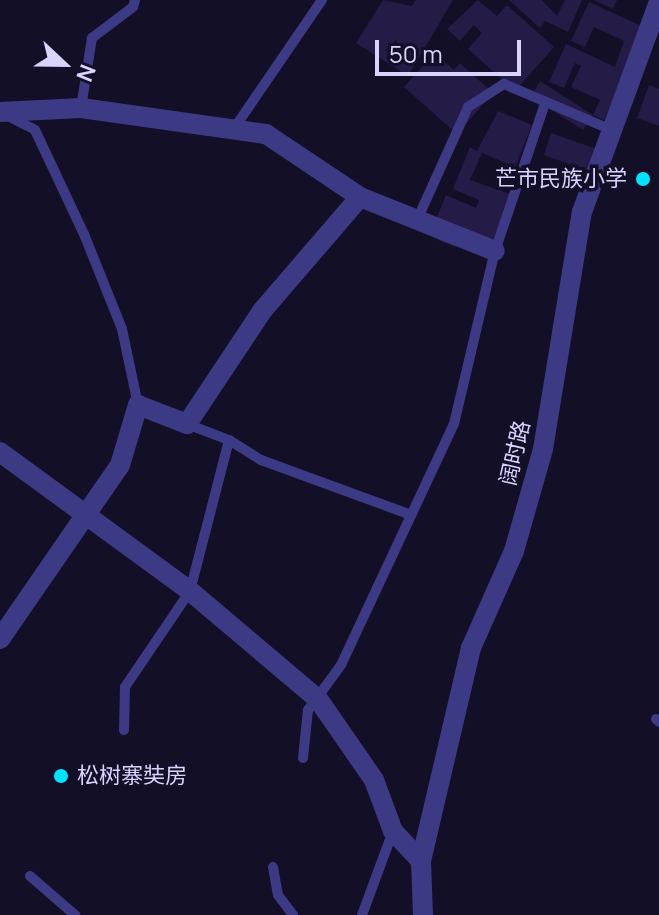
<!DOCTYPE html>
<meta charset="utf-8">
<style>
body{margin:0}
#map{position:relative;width:659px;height:915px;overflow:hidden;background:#130f26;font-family:Manrope,"Noto Sans SC",sans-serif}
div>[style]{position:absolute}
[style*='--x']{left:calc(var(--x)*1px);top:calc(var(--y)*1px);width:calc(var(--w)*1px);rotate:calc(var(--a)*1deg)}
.building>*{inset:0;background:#241b47}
.service>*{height:10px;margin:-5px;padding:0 5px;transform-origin:5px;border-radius:5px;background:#3d3a85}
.minor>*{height:20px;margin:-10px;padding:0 10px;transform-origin:10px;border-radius:10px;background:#3d3a85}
.dots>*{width:22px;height:22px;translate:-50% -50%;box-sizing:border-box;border:4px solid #130f26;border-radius:50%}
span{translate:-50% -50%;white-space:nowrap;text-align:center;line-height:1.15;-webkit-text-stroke:7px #130f26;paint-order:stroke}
.poi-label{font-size:22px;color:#d9d4ff}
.right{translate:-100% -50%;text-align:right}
.left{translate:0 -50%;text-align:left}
.street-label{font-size:22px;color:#d9d4ff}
.north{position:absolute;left:24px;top:24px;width:80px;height:80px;-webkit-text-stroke:6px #130f26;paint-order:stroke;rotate:112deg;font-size:22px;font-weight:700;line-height:32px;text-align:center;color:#d9d4ff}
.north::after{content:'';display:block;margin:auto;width:28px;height:36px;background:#d9d4ff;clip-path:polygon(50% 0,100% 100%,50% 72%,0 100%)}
.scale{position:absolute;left:375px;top:40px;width:146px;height:36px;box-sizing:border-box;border:4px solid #d9d4ff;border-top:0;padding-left:10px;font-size:24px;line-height:28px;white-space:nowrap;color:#d9d4ff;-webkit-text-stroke:6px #130f26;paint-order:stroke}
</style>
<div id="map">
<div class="building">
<div style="clip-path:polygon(383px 0,412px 6px,416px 0,453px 0,408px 76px,356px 43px)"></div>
<div style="clip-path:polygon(478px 0,497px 16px,507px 5px,554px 47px,515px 91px,468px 49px,482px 33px,474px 25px,460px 41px,447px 29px)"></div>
<div style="clip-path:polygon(509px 0,542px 0,557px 16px,565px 0,582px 0,568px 32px,545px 21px,540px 28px)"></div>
<div style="clip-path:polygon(594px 0,617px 0,613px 9px)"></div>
<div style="clip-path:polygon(589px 2px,646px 28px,604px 120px,593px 115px,600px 100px,571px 87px,581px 66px,575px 63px,564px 88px,549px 82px,566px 44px,615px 67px,624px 41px,594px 27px,585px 47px,571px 41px)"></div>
<div style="clip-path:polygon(428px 60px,436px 67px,442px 60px,454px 70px,460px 63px,493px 93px,457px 134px,404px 87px)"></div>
<div style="clip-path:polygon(540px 81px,593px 115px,583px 130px,531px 97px)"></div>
<div style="clip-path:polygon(649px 85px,659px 89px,659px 126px,637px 118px)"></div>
<div style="clip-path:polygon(498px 111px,532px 125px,515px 167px,482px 153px,470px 180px,510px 194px,503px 210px,511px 213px,494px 256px,459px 238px,455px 247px,438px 240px,443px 231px,433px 227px,446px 195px,476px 208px,479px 200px,453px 189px,470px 147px,477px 151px)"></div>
<div style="clip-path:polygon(551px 133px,600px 150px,591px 172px,544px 155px)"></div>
</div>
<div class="service">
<div style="--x:81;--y:108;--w:71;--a:-81.1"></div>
<div style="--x:92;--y:38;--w:51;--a:-37.1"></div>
<div style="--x:133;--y:7;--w:7;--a:-74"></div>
<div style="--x:8;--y:116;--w:30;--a:27"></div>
<div style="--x:35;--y:130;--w:115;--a:64.8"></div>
<div style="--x:84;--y:234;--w:102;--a:68.2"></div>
<div style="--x:122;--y:329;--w:78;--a:78.1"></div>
<div style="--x:235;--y:127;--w:154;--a:-55.6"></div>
<div style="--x:417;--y:220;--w:124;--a:-65.7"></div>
<div style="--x:468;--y:107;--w:43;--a:-32.6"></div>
<div style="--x:504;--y:84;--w:117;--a:23.1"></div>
<div style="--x:187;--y:424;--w:45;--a:20.9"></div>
<div style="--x:229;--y:440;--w:38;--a:32"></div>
<div style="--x:261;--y:460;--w:160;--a:20.1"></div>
<div style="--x:656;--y:719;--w:4;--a:45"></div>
<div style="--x:124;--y:730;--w:43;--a:-88.7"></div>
<div style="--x:125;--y:687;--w:116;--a:-55.9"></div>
<div style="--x:190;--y:591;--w:156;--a:-75.5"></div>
<div style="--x:303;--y:758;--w:48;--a:-84.1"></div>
<div style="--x:308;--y:710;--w:56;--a:-53.7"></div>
<div style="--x:341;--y:665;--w:266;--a:-64.9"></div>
<div style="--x:454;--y:424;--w:178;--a:-76.7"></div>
<div style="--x:495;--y:251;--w:156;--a:-71.3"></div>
<div style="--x:273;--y:867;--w:28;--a:80"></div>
<div style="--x:278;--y:895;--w:25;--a:53"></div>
<div style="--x:30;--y:876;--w:60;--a:40.9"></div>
<div style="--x:362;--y:915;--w:90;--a:-69.7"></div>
</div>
<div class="minor">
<div style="--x:0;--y:112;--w:81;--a:-2.8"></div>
<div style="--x:81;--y:108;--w:187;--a:8"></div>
<div style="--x:266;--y:134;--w:113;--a:33.8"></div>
<div style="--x:360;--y:197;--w:145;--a:21.8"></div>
<div style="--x:0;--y:452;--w:235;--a:36.2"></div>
<div style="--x:190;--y:591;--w:167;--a:40.2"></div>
<div style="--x:318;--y:699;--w:98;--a:55.3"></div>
<div style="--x:374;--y:780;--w:54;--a:69.6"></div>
<div style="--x:393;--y:831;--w:41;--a:47"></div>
<div style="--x:0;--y:639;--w:211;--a:-55.4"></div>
<div style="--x:120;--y:465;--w:63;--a:-73.3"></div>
<div style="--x:138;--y:405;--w:53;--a:21.2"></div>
<div style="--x:187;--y:424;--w:136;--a:-56.4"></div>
<div style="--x:262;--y:311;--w:150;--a:-49.3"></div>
<div style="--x:423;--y:915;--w:54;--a:-92.1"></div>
<div style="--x:421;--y:861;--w:219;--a:-76.8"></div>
<div style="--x:471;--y:648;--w:106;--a:-66.1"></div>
<div style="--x:514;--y:551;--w:106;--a:-74.1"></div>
<div style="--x:543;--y:449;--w:240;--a:-80.7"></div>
<div style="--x:582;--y:212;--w:224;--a:-69.9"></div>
</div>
<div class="dots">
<div style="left:643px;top:179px;background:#00e5ff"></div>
<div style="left:61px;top:776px;background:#00e5ff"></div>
</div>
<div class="poi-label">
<span class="right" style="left:627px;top:179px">芒市民族小学</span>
<span class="left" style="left:77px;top:776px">松树寨奘房</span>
</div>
<div class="street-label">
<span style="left:515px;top:453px;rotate:-77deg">阔时路</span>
</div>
<div class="north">N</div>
<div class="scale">50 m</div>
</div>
